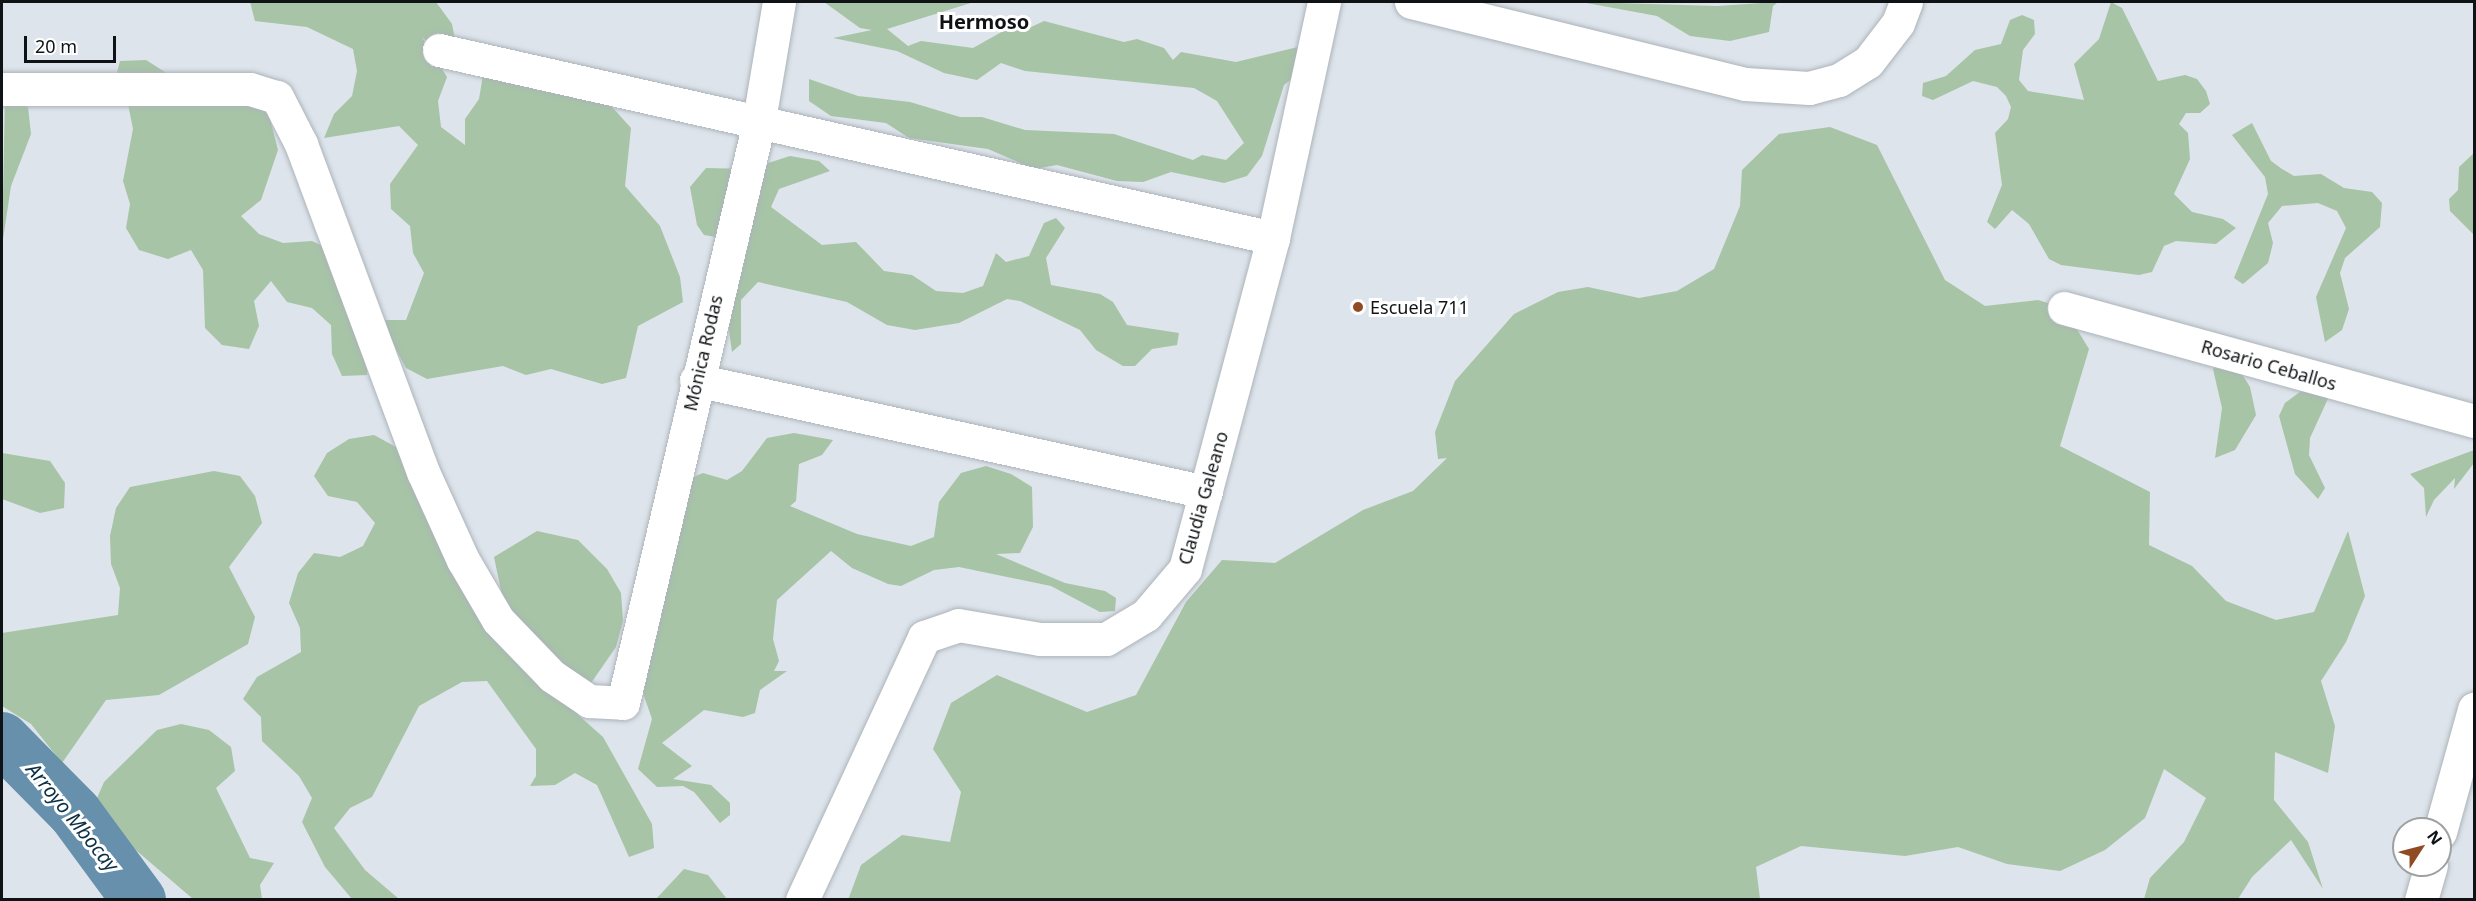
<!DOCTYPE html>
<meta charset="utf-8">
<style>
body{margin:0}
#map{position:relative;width:2476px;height:901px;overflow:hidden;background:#dde4eb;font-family:"Noto Sans",sans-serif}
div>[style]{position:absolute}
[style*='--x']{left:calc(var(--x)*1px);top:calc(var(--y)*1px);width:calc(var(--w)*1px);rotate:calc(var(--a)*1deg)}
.green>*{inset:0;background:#a7c4a7}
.river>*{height:54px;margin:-27px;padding:0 27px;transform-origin:27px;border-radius:27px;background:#6690ab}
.roads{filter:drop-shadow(0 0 2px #acb3b9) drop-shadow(0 0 2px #acb3b9)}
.minor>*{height:33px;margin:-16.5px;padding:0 16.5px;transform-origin:16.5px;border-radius:16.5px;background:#fff}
.dots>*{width:16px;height:16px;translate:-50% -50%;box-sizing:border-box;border:3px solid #fff;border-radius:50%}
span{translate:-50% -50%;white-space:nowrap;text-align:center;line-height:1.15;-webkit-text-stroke:6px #fff;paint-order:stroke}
.poi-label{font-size:18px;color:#101315}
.left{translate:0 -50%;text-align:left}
.street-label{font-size:18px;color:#101315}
.neighbourhood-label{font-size:20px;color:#101315;font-weight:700}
.water-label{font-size:20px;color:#0b2f44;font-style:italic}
.frame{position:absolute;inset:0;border:3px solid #101315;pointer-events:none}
.north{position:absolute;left:2392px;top:817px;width:60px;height:60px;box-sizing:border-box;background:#fff;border:2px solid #9fa1a1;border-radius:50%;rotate:54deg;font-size:16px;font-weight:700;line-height:24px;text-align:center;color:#101315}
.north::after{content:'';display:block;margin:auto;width:21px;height:27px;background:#914b24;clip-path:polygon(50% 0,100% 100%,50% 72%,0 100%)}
.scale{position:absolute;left:24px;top:36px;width:92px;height:27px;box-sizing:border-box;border:3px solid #101315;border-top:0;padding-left:8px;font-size:18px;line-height:21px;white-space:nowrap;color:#101315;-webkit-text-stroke:4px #fff;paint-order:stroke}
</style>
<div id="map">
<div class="green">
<div style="clip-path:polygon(250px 2px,436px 2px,452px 24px,457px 50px,442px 56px,422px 37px,447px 77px,438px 101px,441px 127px,465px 145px,465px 119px,479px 99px,483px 75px,568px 80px,613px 108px,631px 128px,625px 186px,660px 226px,680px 277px,683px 302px,638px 326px,626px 378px,602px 384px,551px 369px,526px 375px,503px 366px,427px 379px,406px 368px,380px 320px,406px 320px,424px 273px,413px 253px,410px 226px,391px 209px,390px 184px,418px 145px,399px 126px,324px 138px,334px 114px,352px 96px,357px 71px,353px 49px,307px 27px,255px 21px)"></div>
<div style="clip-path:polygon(824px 2px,974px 2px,887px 29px,908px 46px,921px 41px,973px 48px,1014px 25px,1027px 29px,1044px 21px,1124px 42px,1137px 39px,1164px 48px,1173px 60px,1181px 52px,1236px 62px,1306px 45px,1302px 71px,1284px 85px,1262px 156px,1247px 176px,1224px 183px,1171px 172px,1143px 182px,1117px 181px,1057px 165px,1034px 169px,988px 149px,909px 138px,886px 123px,831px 116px,809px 101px,809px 79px,858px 96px,910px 102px,960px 117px,982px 117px,1025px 130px,1114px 134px,1193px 160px,1202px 155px,1226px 160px,1244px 143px,1217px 101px,1194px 88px,1025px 71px,1001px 63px,977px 80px,944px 73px,897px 51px,833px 38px,872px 30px,860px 28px)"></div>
<div style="clip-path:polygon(1581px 2px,1717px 6px,1778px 2px,1773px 6px,1769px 32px,1730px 41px,1690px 36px,1657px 16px)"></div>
<div style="clip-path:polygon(2111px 2px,2122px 8px,2158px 81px,2185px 75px,2197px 79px,2206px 91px,2210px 104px,2200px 113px,2186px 113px,2179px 124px,2188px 133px,2190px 159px,2174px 194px,2192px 212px,2223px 219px,2236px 228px,2216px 244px,2176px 241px,2164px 246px,2152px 272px,2139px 275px,2061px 265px,2049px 259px,2029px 224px,2012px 210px,1995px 229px,1987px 222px,2002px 185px,1995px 133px,2008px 119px,2011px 107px,2006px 96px,1997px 87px,1973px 81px,1933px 100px,1922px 96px,1923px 83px,1946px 76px,1975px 50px,2001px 44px,2010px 20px,2022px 15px,2034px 20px,2035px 34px,2023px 50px,2019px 80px,2028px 91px,2084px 100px,2074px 64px,2099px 39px)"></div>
<div style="clip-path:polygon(146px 60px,168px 74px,264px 96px,278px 150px,261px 200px,241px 216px,259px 234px,283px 243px,312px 241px,335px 252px,369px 349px,367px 375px,342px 376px,332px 354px,331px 325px,312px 308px,287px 302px,271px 281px,254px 301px,259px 326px,249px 349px,222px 345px,205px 328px,203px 270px,191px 250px,168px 259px,139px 250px,126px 228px,130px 204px,123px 181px,133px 129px,128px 104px,114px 84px,120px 61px)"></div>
<div style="clip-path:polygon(5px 95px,28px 107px,31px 134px,11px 186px,2px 246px)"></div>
<div style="clip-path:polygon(2252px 123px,2271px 161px,2282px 169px,2294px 176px,2321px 174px,2344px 188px,2372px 192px,2382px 203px,2380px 227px,2345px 258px,2340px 273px,2349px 309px,2342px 330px,2325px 342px,2316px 297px,2346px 228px,2337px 211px,2318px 203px,2282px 206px,2268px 223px,2273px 243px,2268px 263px,2243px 284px,2234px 278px,2268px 194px,2265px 177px,2232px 135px)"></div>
<div style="clip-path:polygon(1830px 127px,1877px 145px,1945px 280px,1985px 306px,2038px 300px,2064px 308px,2089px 349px,2060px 446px,2150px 492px,2149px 545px,2192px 566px,2226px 601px,2276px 620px,2314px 612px,2348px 531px,2365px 596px,2346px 642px,2321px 681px,2335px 726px,2328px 773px,2275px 752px,2274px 800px,2308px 842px,2323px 889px,2291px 840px,2252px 877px,2238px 899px,2144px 899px,2150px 878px,2184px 842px,2206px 798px,2164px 769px,2145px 818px,2105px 850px,2060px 871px,2007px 864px,1958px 847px,1905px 856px,1801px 846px,1756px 867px,1760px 899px,848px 900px,861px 865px,902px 835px,950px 842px,961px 792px,933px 749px,951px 703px,997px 675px,1087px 712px,1136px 695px,1186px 602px,1222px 560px,1275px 563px,1363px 510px,1413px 491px,1447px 458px,1438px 459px,1435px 432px,1455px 381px,1514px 314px,1558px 292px,1588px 287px,1639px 298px,1677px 291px,1714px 269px,1740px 206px,1742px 170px,1779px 134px)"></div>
<div style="clip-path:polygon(2474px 153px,2474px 235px,2450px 211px,2449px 199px,2458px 190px,2459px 167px)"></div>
<div style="clip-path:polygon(790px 156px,819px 161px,830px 171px,779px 189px,771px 207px,822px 245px,856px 242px,884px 271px,912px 275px,936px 291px,963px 293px,983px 286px,996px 253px,1006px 262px,1029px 256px,1044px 223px,1056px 218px,1065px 228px,1046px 258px,1051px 285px,1100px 294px,1113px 302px,1127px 325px,1179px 333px,1177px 345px,1152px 349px,1135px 366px,1123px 366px,1096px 350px,1080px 330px,1020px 301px,1007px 299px,959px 323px,915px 330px,887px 325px,847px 302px,758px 282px,741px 300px,741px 344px,732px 352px,716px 237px,704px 235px,697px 225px,690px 187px,706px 168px,750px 169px)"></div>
<div style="clip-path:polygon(2220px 359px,2235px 363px,2250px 387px,2256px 415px,2235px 450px,2215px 458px,2222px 408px,2213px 369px)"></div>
<div style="clip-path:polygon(2308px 386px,2331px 392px,2310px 438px,2309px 455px,2325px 488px,2318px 499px,2295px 474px,2279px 416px,2285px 403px)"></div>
<div style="clip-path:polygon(794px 433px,833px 440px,822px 455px,799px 464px,796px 501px,790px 506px,857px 534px,911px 546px,934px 537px,939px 502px,961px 473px,986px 466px,1011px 474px,1032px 487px,1033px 527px,1020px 553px,996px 554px,1065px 583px,1105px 591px,1116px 598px,1115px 611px,1100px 612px,1051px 586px,959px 567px,934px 570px,901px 586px,888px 584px,852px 568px,831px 551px,777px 600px,773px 639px,779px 661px,774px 671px,787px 671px,760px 690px,755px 713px,743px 717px,704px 710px,662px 743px,692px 766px,673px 779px,711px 785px,730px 803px,730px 815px,720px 823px,694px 792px,683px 786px,657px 787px,638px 769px,652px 719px,642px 690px,691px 478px,703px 473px,727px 480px,742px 471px,767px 438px)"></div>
<div style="clip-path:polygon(374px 435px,396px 447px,416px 493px,566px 704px,603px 737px,652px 824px,654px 848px,629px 857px,597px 785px,575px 773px,555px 785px,530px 786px,536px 776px,536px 749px,487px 681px,462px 682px,419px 706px,372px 797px,350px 808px,334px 828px,365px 870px,399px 899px,352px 899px,325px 867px,302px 822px,312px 798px,299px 776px,262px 741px,261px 717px,243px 699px,257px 677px,301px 652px,300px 628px,289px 603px,298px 573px,314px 553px,340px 557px,363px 546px,375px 523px,357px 502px,328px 496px,314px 476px,327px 453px,349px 439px)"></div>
<div style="clip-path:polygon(2474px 450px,2474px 463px,2454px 489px,2455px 478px,2434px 500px,2426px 517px,2424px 488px,2410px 474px)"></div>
<div style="clip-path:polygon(2px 453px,50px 461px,65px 483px,64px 508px,40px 513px,2px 499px)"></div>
<div style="clip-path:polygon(214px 471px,240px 476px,255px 496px,262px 523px,229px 567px,255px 617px,248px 644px,159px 695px,106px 700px,62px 763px,31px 724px,2px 706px,2px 633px,118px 615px,120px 588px,111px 564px,110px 536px,116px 508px,130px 487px)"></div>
<div style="clip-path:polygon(537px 531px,578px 540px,607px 569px,621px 593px,623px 621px,616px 647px,591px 683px,579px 680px,504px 605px,494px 557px)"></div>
<div style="clip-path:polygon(181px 724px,209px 730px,231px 747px,235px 771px,216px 788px,250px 858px,274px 863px,260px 885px,262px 899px,193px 899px,110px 828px,94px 805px,104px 782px,157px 730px)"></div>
<div style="clip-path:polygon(684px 869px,708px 875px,727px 899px,656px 899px)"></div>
</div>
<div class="river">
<div style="--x:2;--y:739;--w:104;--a:45.4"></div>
<div style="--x:75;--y:813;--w:108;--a:53.7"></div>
</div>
<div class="roads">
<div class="minor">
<div style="--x:1411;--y:2;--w:344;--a:13.8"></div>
<div style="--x:1745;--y:84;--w:64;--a:3.6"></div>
<div style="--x:1809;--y:88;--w:31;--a:-15"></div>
<div style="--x:1839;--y:80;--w:34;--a:-32"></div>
<div style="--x:1868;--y:62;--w:49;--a:-52.4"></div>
<div style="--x:1898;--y:23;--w:22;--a:-69"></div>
<div style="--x:439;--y:50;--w:855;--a:12.7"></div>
<div style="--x:2;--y:89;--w:248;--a:0"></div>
<div style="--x:250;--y:89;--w:28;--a:17"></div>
<div style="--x:277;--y:97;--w:53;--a:62.9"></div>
<div style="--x:301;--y:144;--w:350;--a:69.6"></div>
<div style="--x:423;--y:472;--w:97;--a:65.6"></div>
<div style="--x:463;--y:560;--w:69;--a:59.7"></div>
<div style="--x:498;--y:620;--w:78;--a:46"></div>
<div style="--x:552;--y:676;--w:45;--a:34"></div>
<div style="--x:589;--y:701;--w:34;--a:3"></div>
<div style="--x:623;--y:703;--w:593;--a:-76.83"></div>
<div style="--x:758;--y:126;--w:126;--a:-80.4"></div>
<div style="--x:2064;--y:308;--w:425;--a:15.4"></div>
<div style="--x:696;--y:380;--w:522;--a:12.39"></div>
<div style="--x:2440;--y:832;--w:128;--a:-74.5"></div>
<div style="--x:802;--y:900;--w:290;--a:-65.1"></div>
<div style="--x:924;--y:637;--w:36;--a:-19"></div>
<div style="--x:958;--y:625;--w:83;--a:9.7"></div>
<div style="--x:1040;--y:639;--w:66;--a:0"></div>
<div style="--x:1106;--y:639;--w:47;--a:-31"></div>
<div style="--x:1146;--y:615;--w:60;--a:-49.7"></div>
<div style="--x:1185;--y:569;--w:342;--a:-75.1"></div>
<div style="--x:1273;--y:238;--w:241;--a:-77.8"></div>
<div style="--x:2421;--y:900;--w:36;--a:-74"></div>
</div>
</div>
<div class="dots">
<div style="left:1358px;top:307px;background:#914b24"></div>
</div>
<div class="poi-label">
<span class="left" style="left:1370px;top:307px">Escuela 711</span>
</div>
<div class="street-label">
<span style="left:703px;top:353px;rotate:-77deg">Mónica Rodas</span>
<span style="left:2269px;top:365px;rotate:16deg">Rosario Ceballos</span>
<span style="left:1203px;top:498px;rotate:-74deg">Claudia Galeano</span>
</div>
<div class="neighbourhood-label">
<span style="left:984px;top:21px">Hermoso</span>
</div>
<div class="water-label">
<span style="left:73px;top:817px;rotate:51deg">Arroyo Mbocay</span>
</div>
<div class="frame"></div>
<div class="north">N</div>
<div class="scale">20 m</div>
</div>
